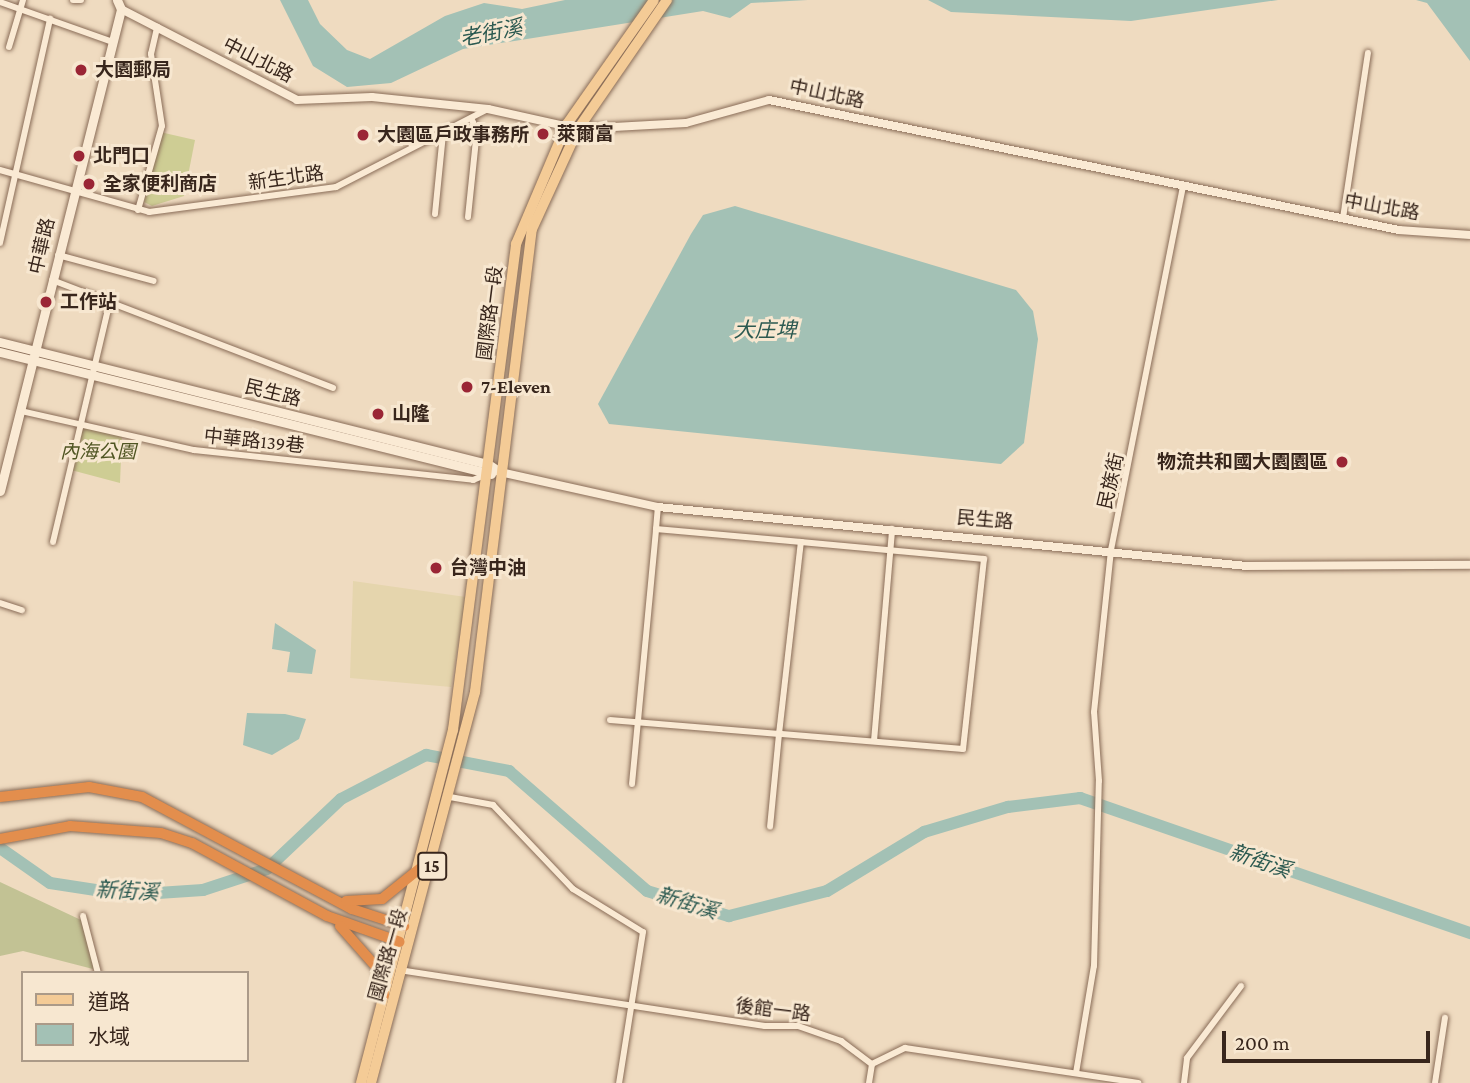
<!DOCTYPE html>
<meta charset="utf-8">
<style>
body{margin:0}
#map{position:relative;width:1470px;height:1083px;overflow:hidden;background:#efdbc0;font-family:"Crimson Pro","Noto Sans TC",serif}
div>[style]{position:absolute}
[style*='--x']{left:calc(var(--x)*1px);top:calc(var(--y)*1px);width:calc(var(--w)*1px);rotate:calc(var(--a)*1deg)}
.farmland>*{inset:0;background:#e5d5ad}
.green>*{inset:0;background:#cecd94}
.cemetery>*{inset:0;background:#c2c294}
.water>*{inset:0;background:#a3c1b5}
.river>*{height:12px;margin:-6px;padding:0 6px;transform-origin:6px;border-radius:6px;background:#a3c1b5}
.roads{filter:drop-shadow(0 0 2px #896c57) drop-shadow(0 0 2px #896c57)}
.minor>*{height:6px;margin:-3px;padding:0 3px;transform-origin:3px;border-radius:3px;background:#faead4}
.tertiary>*{height:8px;margin:-4px;padding:0 4px;transform-origin:4px;border-radius:4px;background:#faead4}
.secondary>*{height:9px;margin:-4.5px;padding:0 4.5px;transform-origin:4.5px;border-radius:4.5px;background:#faead4}
.primary>*{height:10px;margin:-5px;padding:0 5px;transform-origin:5px;border-radius:5px;background:#f4cb96}
.motorway>*{height:10px;margin:-5px;padding:0 5px;transform-origin:5px;border-radius:5px;background:#e38e4d}
.dots>*{width:19px;height:19px;translate:-50% -50%;box-sizing:border-box;border:4px solid #f7e7d0;border-radius:50%}
span{translate:-50% -50%;white-space:nowrap;text-align:center;line-height:1.15;-webkit-text-stroke:6px #f7e7d0;paint-order:stroke}
.shield-label span{padding:2px 5px;background:#f7e7d0;border:2px solid;border-radius:5px;-webkit-text-stroke-width:0}
.shield-label{font-size:18px;color:#38261c;font-weight:700}
.street-label{font-size:19px;color:#38261c}
.poi-label{font-size:19px;color:#38261c;font-weight:700}
.left{translate:0 -50%;text-align:left}
.right{translate:-100% -50%;text-align:right}
.park-label{font-size:19px;color:#4f5522;font-style:italic}
.water-label{font-size:21px;color:#2b5950;font-style:italic}
.legend{position:absolute;left:21px;top:971px;width:228px;height:91px;box-sizing:border-box;background:#f7e7d0;border:2px solid #ab9a88;margin:0;padding:9px 12px;list-style:none;font-size:21px;color:#38261c}
.legend li{display:flex;align-items:center;gap:14px;height:35px}
.legend b{width:35px;border:2px solid #ab9a88}
.scale{position:absolute;left:1222px;top:1031px;width:208px;height:32px;box-sizing:border-box;border:4px solid #38261c;border-top:0;padding-left:9px;font-size:21px;line-height:24px;white-space:nowrap;color:#38261c;-webkit-text-stroke:5px #f7e7d0;paint-order:stroke}
</style>
<div id="map">
<div class="farmland">
<div style="clip-path:polygon(353px 581px,466px 597px,451px 687px,350px 678px)"></div>
</div>
<div class="green">
<div style="clip-path:polygon(160px 132px,195px 140px,184px 196px,152px 206px,144px 202px)"></div>
<div style="clip-path:polygon(82px 424px,122px 433px,120px 483px,71px 470px)"></div>
</div>
<div class="cemetery">
<div style="clip-path:polygon(0 882px,81px 920px,93px 941px,93px 969px,23px 951px,0 956px)"></div>
</div>
<div class="water">
<div style="clip-path:polygon(280px 0,308px 0,320px 24px,347px 50px,370px 59px,445px 16px,484px 3px,522px 9px,565px 0,808px 0,751px 3px,730px 18px,703px 11px,463px 49px,391px 83px,347px 87px,313px 66px)"></div>
<div style="clip-path:polygon(928px 0,1278px 0,1131px 21px,951px 12px)"></div>
<div style="clip-path:polygon(1416px 0,1470px 0,1470px 61px,1427px 3px)"></div>
<div style="clip-path:polygon(735px 206px,1016px 290px,1033px 311px,1038px 339px,1024px 443px,1001px 464px,609px 424px,598px 404px,691px 234px,703px 215px)"></div>
<div style="clip-path:polygon(275px 623px,316px 650px,312px 674px,287px 672px,290px 652px,272px 649px)"></div>
<div style="clip-path:polygon(247px 713px,285px 714px,306px 719px,299px 739px,272px 755px,243px 745px)"></div>
</div>
<div class="river">
<div style="--x:0;--y:848;--w:61;--a:35"></div>
<div style="--x:50;--y:883;--w:79;--a:8.7"></div>
<div style="--x:128;--y:895;--w:75;--a:-3.8"></div>
<div style="--x:203;--y:890;--w:67;--a:-18.2"></div>
<div style="--x:267;--y:869;--w:102;--a:-43.4"></div>
<div style="--x:341;--y:799;--w:96;--a:-27.4"></div>
<div style="--x:426;--y:755;--w:85;--a:10.9"></div>
<div style="--x:509;--y:771;--w:183;--a:41"></div>
<div style="--x:647;--y:891;--w:86;--a:17"></div>
<div style="--x:729;--y:916;--w:101;--a:-14.3"></div>
<div style="--x:827;--y:891;--w:114;--a:-31.3"></div>
<div style="--x:924;--y:832;--w:88;--a:-16.6"></div>
<div style="--x:1008;--y:807;--w:73;--a:-7.1"></div>
<div style="--x:1080;--y:798;--w:413;--a:19.1"></div>
</div>
<div class="roads">
<div class="minor">
<div style="--x:73;--y:0;--w:8;--a:0"></div>
<div style="--x:0;--y:2;--w:117;--a:19.5"></div>
<div style="--x:9;--y:47;--w:49;--a:-73.4"></div>
<div style="--x:0;--y:170;--w:155;--a:15.7"></div>
<div style="--x:149;--y:212;--w:189;--a:-7.6"></div>
<div style="--x:336;--y:187;--w:171;--a:-27.2"></div>
<div style="--x:138;--y:210;--w:87;--a:-74.1"></div>
<div style="--x:162;--y:126;--w:73;--a:-98.7"></div>
<div style="--x:151;--y:54;--w:28;--a:-77"></div>
<div style="--x:435;--y:214;--w:80;--a:-84.3"></div>
<div style="--x:468;--y:217;--w:87;--a:-84.1"></div>
<div style="--x:477;--y:130;--w:11;--a:-117"></div>
<div style="--x:1343;--y:218;--w:167;--a:-81.4"></div>
<div style="--x:0;--y:243;--w:230;--a:-77.4"></div>
<div style="--x:58;--y:255;--w:99;--a:15.2"></div>
<div style="--x:52;--y:280;--w:301;--a:21"></div>
<div style="--x:21;--y:411;--w:177;--a:12.7"></div>
<div style="--x:194;--y:450;--w:281;--a:6.1"></div>
<div style="--x:473;--y:480;--w:15;--a:-23"></div>
<div style="--x:656;--y:529;--w:22;--a:-85"></div>
<div style="--x:53;--y:542;--w:248;--a:-76.7"></div>
<div style="--x:801;--y:542;--w:184;--a:5.3"></div>
<div style="--x:984;--y:559;--w:191;--a:96.3"></div>
<div style="--x:963;--y:749;--w:185;--a:-175.3"></div>
<div style="--x:779;--y:734;--w:193;--a:-83.5"></div>
<div style="--x:0;--y:603;--w:23;--a:18"></div>
<div style="--x:610;--y:720;--w:170;--a:4.7"></div>
<div style="--x:779;--y:734;--w:93;--a:95.5"></div>
<div style="--x:874;--y:741;--w:213;--a:-85.1"></div>
<div style="--x:632;--y:784;--w:256;--a:-84.6"></div>
<div style="--x:656;--y:529;--w:146;--a:5.1"></div>
<div style="--x:450;--y:797;--w:44;--a:10.5"></div>
<div style="--x:493;--y:805;--w:116;--a:46.4"></div>
<div style="--x:573;--y:889;--w:82;--a:31.6"></div>
<div style="--x:643;--y:932;--w:153;--a:99"></div>
<div style="--x:83;--y:916;--w:59;--a:75.3"></div>
<div style="--x:399;--y:970;--w:370;--a:8.7"></div>
<div style="--x:765;--y:1026;--w:33;--a:0"></div>
<div style="--x:798;--y:1026;--w:46;--a:19.2"></div>
<div style="--x:841;--y:1041;--w:39;--a:37"></div>
<div style="--x:872;--y:1064;--w:37;--a:-26"></div>
<div style="--x:905;--y:1048;--w:236;--a:8.5"></div>
<div style="--x:1076;--y:1073;--w:109;--a:-80.5"></div>
<div style="--x:1094;--y:966;--w:185;--a:-88.5"></div>
<div style="--x:1099;--y:781;--w:69;--a:-94.1"></div>
<div style="--x:1094;--y:712;--w:163;--a:-84"></div>
<div style="--x:1111;--y:550;--w:372;--a:-78.8"></div>
<div style="--x:869;--y:1083;--w:19;--a:-81"></div>
<div style="--x:1184;--y:1083;--w:25;--a:-83"></div>
<div style="--x:1187;--y:1058;--w:90;--a:-53.1"></div>
<div style="--x:1435;--y:1083;--w:66;--a:-81.3"></div>
</div>
<div class="tertiary">
<div style="--x:121;--y:9;--w:198;--a:27.3"></div>
<div style="--x:297;--y:100;--w:75;--a:-2.3"></div>
<div style="--x:372;--y:97;--w:117;--a:5.9"></div>
<div style="--x:488;--y:109;--w:92;--a:12.5"></div>
<div style="--x:578;--y:129;--w:108;--a:-3.2"></div>
<div style="--x:686;--y:123;--w:86;--a:-15.5"></div>
<div style="--x:769;--y:100;--w:643;--a:11.66"></div>
<div style="--x:1399;--y:230;--w:71;--a:4"></div>
<div style="--x:500;--y:472;--w:162;--a:12.5"></div>
<div style="--x:658;--y:507;--w:592;--a:5.72"></div>
<div style="--x:1247;--y:566;--w:223;--a:-0.3"></div>
</div>
<div class="secondary">
<div style="--x:0;--y:342;--w:503;--a:14.04"></div>
<div style="--x:488;--y:464;--w:14;--a:34"></div>
<div style="--x:0;--y:352;--w:506;--a:13.95"></div>
<div style="--x:0;--y:491;--w:497;--a:-75.9"></div>
<div style="--x:121;--y:9;--w:10;--a:-114"></div>
</div>
<div class="primary">
<div style="--x:361;--y:1083;--w:365;--a:-75.4"></div>
<div style="--x:453;--y:730;--w:490;--a:-82.6"></div>
<div style="--x:516;--y:244;--w:130;--a:-67"></div>
<div style="--x:567;--y:124;--w:151;--a:-54.9"></div>
<div style="--x:371;--y:1083;--w:405;--a:-75.1"></div>
<div style="--x:475;--y:692;--w:466;--a:-83"></div>
<div style="--x:532;--y:229;--w:110;--a:-65.3"></div>
<div style="--x:578;--y:129;--w:157;--a:-55.4"></div>
</div>
<div class="motorway">
<div style="--x:0;--y:797;--w:90;--a:-6.4"></div>
<div style="--x:89;--y:787;--w:54;--a:10.7"></div>
<div style="--x:142;--y:797;--w:238;--a:28.1"></div>
<div style="--x:352;--y:909;--w:55;--a:18.1"></div>
<div style="--x:0;--y:839;--w:71;--a:-10.5"></div>
<div style="--x:70;--y:826;--w:91;--a:4.4"></div>
<div style="--x:161;--y:833;--w:33;--a:18"></div>
<div style="--x:192;--y:843;--w:153;--a:28.4"></div>
<div style="--x:327;--y:916;--w:77;--a:19.6"></div>
<div style="--x:346;--y:901;--w:36;--a:-3"></div>
<div style="--x:382;--y:899;--w:48;--a:-39"></div>
<div style="--x:340;--y:926;--w:57;--a:48.5"></div>
<div style="--x:378;--y:969;--w:27;--a:77"></div>
</div>
</div>
<div class="dots">
<div style="left:81px;top:70px;background:#9a2535"></div>
<div style="left:543px;top:134px;background:#9a2535"></div>
<div style="left:363px;top:135px;background:#9a2535"></div>
<div style="left:79px;top:156px;background:#9a2535"></div>
<div style="left:89px;top:184px;background:#9a2535"></div>
<div style="left:46px;top:302px;background:#9a2535"></div>
<div style="left:467px;top:387px;background:#9a2535"></div>
<div style="left:378px;top:414px;background:#9a2535"></div>
<div style="left:1342px;top:462px;background:#9a2535"></div>
<div style="left:436px;top:568px;background:#9a2535"></div>
</div>
<div class="shield-label">
<span style="left:432px;top:866px">15</span>
</div>
<div class="street-label">
<span style="left:258px;top:60px;rotate:27deg">中山北路</span>
<span style="left:827px;top:94px;rotate:12deg">中山北路</span>
<span style="left:286px;top:178px;rotate:-8deg">新生北路</span>
<span style="left:1382px;top:207px;rotate:10deg">中山北路</span>
<span style="left:42px;top:246px;rotate:-77deg">中華路</span>
<span style="left:490px;top:313px;rotate:-83deg">國際路一段</span>
<span style="left:273px;top:393px;rotate:14deg">民生路</span>
<span style="left:254px;top:441px;rotate:6deg">中華路139巷</span>
<span style="left:1111px;top:481px;rotate:-77deg">民族街</span>
<span style="left:985px;top:520px;rotate:5deg">民生路</span>
<span style="left:388px;top:955px;rotate:-74deg">國際路一段</span>
<span style="left:773px;top:1010px;rotate:7deg">後館一路</span>
</div>
<div class="poi-label">
<span class="left" style="left:95px;top:70px">大園郵局</span>
<span class="left" style="left:557px;top:134px">萊爾富</span>
<span class="left" style="left:377px;top:135px">大園區戶政事務所</span>
<span class="left" style="left:93px;top:156px">北門口</span>
<span class="left" style="left:103px;top:184px">全家便利商店</span>
<span class="left" style="left:60px;top:302px">工作站</span>
<span class="left" style="left:481px;top:387px">7-Eleven</span>
<span class="left" style="left:392px;top:414px">山隆</span>
<span class="right" style="left:1328px;top:462px">物流共和國大園園區</span>
<span class="left" style="left:450px;top:568px">台灣中油</span>
</div>
<div class="park-label">
<span style="left:98px;top:452px">內海公園</span>
</div>
<div class="water-label">
<span style="left:491px;top:33px;rotate:-11deg">老街溪</span>
<span style="left:765px;top:330px">大庄埤</span>
<span style="left:1260px;top:861px;rotate:19deg">新街溪</span>
<span style="left:127px;top:891px;rotate:3deg">新街溪</span>
<span style="left:687px;top:903px;rotate:17deg">新街溪</span>
</div>
<ul class="legend">
<li><b style="height:9px;background:#f4cb96"></b>道路</li>
<li><b style="height:19px;background:#a3c1b5"></b>水域</li>
</ul>
<div class="scale">200 m</div>
</div>
